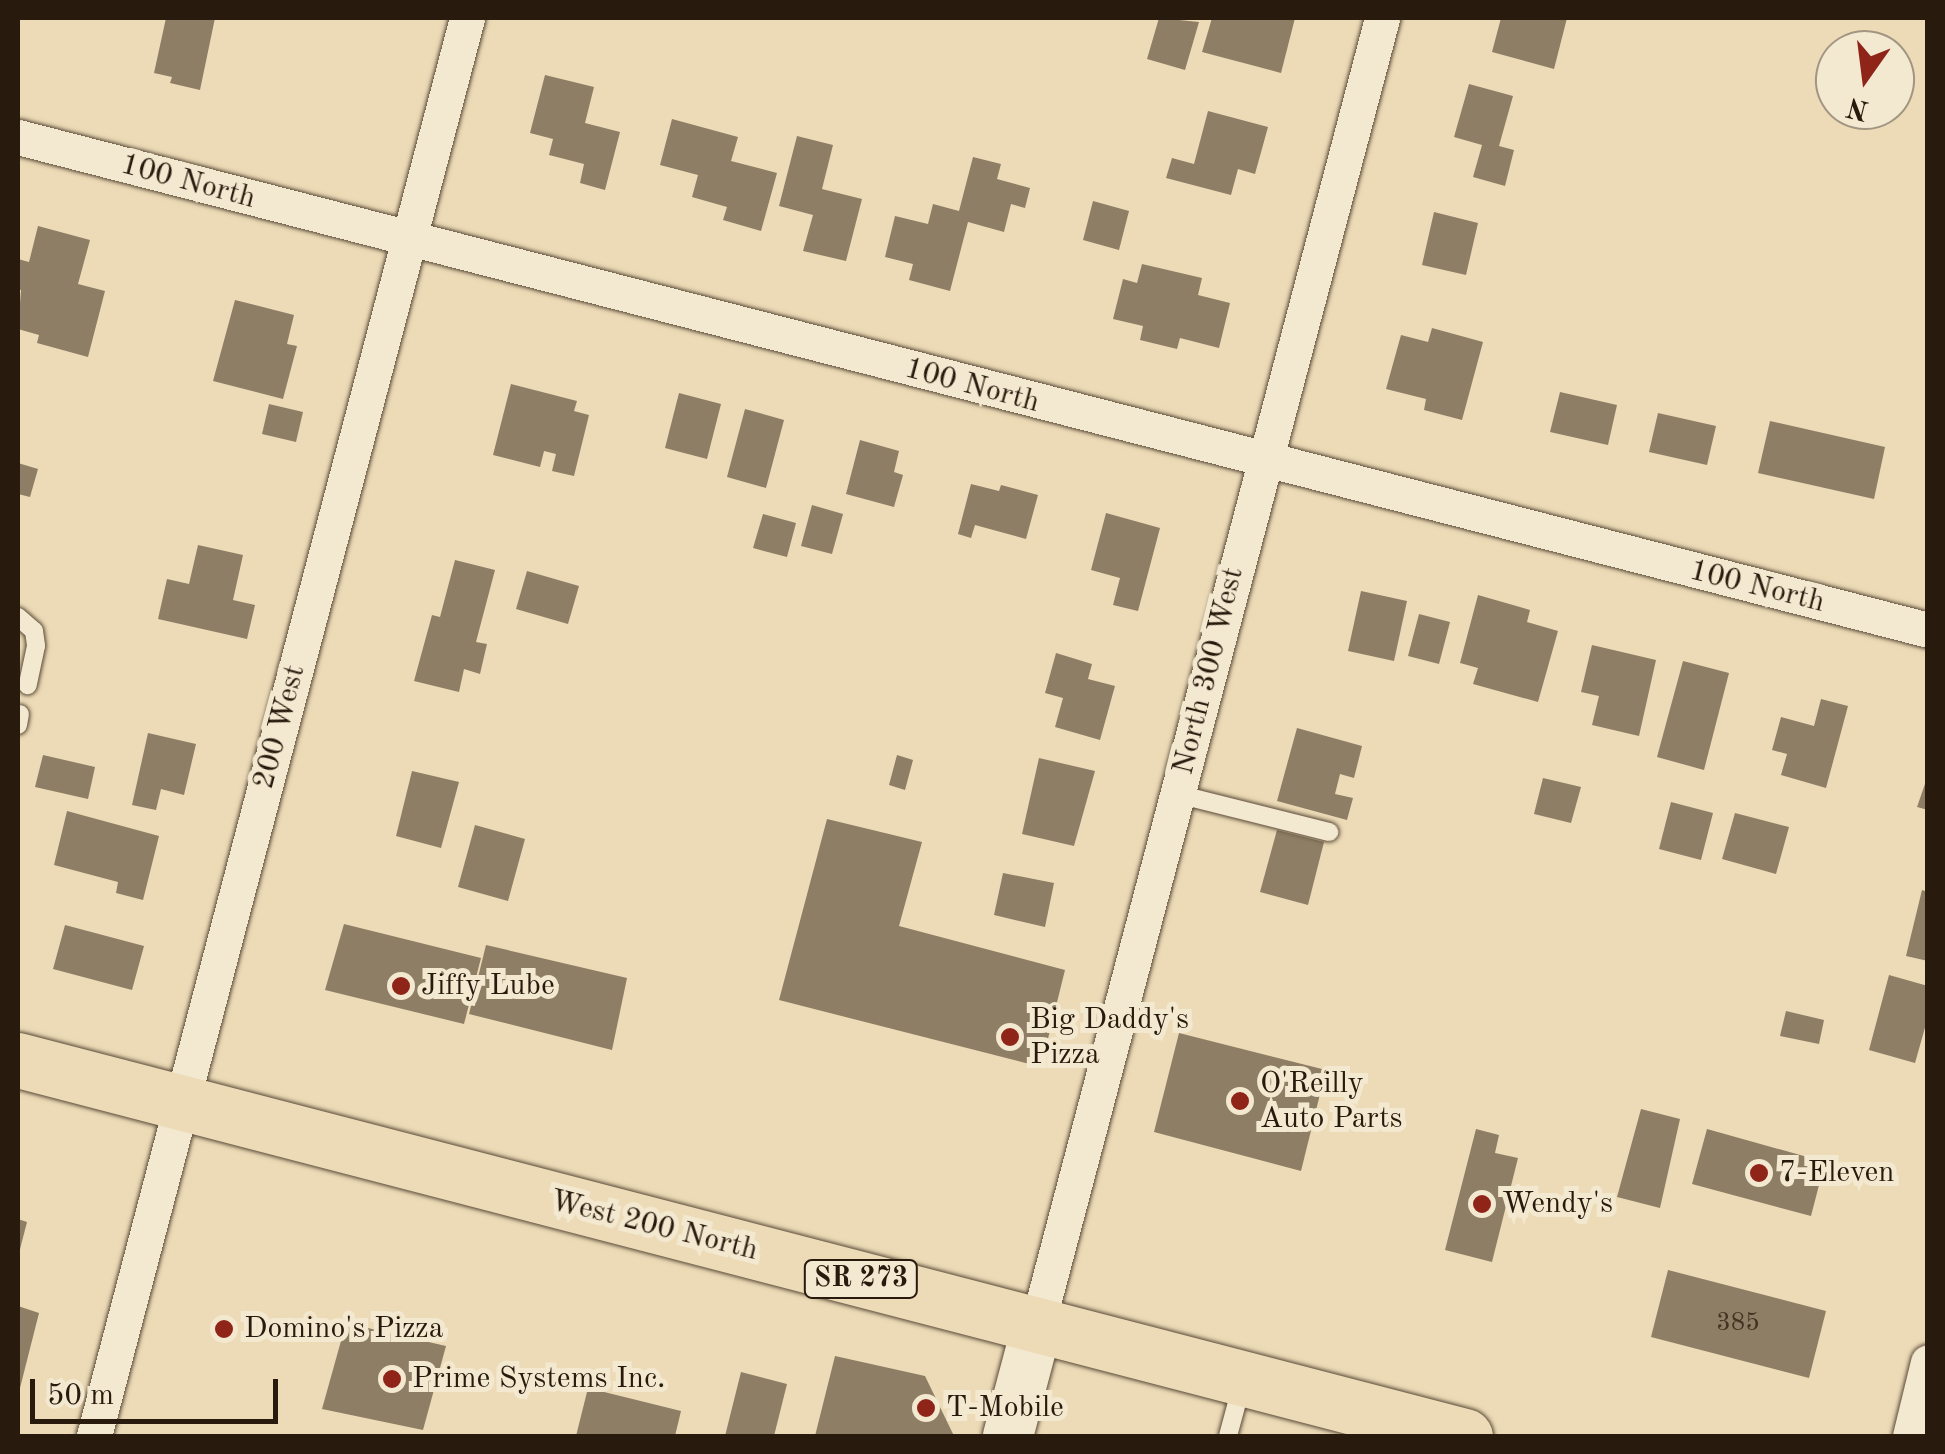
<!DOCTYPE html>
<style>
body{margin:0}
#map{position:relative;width:1945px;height:1454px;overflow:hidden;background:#eddbb7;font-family:"Old Standard TT",serif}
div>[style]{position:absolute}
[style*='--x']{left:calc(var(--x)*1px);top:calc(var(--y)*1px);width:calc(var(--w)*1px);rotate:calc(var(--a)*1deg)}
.building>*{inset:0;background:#8e7e65}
.roads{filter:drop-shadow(0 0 2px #594a37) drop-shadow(0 0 2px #594a37)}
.lane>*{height:18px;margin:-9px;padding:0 9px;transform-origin:9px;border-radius:9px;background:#f3e8d0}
.street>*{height:35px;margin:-17.5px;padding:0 17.5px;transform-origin:17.5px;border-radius:17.5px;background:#f3e8d0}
.secondary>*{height:50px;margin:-25px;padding:0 25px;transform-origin:25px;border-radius:25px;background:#f3e8d0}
.primary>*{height:55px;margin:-27.5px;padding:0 27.5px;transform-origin:27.5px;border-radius:27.5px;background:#eddbb7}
.dots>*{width:28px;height:28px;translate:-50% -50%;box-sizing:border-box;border:5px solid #f3e8d0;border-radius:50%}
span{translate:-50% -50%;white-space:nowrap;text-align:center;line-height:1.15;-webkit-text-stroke:10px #f3e8d0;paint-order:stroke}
.number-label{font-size:25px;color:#423322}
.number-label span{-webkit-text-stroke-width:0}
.shield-label span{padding:2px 8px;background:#f3e8d0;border:2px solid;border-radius:8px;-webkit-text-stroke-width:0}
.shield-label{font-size:28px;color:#281a0c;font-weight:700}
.street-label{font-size:30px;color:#281a0c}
.poi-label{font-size:30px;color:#281a0c}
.left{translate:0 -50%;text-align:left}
.frame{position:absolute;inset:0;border:20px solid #281a0c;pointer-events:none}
.north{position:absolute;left:1815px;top:30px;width:100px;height:100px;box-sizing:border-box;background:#f3e8d0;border:2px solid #a29682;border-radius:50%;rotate:194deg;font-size:28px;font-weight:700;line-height:40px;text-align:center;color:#281a0c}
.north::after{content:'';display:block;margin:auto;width:35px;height:45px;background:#8f2418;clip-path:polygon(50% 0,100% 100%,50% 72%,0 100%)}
.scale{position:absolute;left:30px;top:1379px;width:248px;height:45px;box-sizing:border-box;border:5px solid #281a0c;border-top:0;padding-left:12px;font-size:30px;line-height:35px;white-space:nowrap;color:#281a0c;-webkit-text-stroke:8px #f3e8d0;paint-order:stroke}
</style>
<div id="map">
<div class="building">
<div style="clip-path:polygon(166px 18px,215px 18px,200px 90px,170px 83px,172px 77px,154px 73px)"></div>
<div style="clip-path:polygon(1159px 18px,1199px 22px,1185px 70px,1147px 59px)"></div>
<div style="clip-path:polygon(1212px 18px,1295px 18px,1281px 73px,1202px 52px)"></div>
<div style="clip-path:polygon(1501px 18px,1567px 18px,1554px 69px,1492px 52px)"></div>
<div style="clip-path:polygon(545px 75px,594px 87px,585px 123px,620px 132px,605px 190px,580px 183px,584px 164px,549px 155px,553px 139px,530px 133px)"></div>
<div style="clip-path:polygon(1469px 84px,1513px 96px,1499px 146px,1514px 150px,1505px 186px,1473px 177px,1482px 145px,1454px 137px)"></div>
<div style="clip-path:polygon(1208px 111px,1268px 127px,1255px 174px,1238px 169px,1231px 195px,1166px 178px,1172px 158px,1194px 164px)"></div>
<div style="clip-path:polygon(672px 119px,738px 137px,731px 161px,777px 173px,761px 231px,723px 220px,727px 207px,692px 197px,698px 175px,660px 165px)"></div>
<div style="clip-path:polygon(797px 136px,833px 145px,822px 189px,862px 199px,846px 261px,803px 251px,813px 215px,779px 206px)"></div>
<div style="clip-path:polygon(973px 157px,1001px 164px,997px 179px,1030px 188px,1025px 208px,1011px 204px,1004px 232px,968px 222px,950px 291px,909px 280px,913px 264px,885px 257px,895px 216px,928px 224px,933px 204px,959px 211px)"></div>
<div style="clip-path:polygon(1093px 201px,1129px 211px,1119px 250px,1083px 240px)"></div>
<div style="clip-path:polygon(1434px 212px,1478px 223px,1466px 275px,1422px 265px)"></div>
<div style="clip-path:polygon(38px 226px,90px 240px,78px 284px,105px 291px,88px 357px,37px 343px,39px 335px,18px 329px,21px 290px,18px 289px,18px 259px,29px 262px)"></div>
<div style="clip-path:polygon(1142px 264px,1202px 278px,1198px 295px,1230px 303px,1219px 348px,1180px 338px,1177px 349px,1140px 340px,1143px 326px,1113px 319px,1123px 279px,1137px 283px)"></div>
<div style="clip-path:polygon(235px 300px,294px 315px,287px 344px,297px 346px,283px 399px,213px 381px)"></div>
<div style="clip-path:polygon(1432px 328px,1483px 342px,1462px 420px,1424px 410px,1426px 399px,1386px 389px,1401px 335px,1428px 342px)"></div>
<div style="clip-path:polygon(511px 384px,577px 401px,574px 411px,589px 415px,574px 476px,552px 471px,556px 454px,544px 451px,540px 467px,493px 455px)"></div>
<div style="clip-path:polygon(1560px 392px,1617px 405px,1608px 445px,1550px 432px)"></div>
<div style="clip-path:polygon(679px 393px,721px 404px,707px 459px,665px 448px)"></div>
<div style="clip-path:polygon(269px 404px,303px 412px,296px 442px,262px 434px)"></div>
<div style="clip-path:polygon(745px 409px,784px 420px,766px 488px,727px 477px)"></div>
<div style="clip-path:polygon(1658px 413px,1716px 426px,1707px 465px,1649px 452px)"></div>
<div style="clip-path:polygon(1770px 421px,1885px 447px,1874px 499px,1758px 473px)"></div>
<div style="clip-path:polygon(860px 440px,899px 451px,894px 472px,903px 475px,894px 507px,846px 494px)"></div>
<div style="clip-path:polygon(18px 463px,38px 469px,30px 497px,18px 494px)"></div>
<div style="clip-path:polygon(971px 484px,999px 491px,1001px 485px,1038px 495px,1026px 539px,975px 525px,971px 538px,958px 534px)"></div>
<div style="clip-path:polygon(812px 505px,843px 514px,832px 554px,801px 546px)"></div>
<div style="clip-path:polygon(1106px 513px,1160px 528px,1138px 611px,1113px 605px,1120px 578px,1091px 570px)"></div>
<div style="clip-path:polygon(763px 514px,796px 523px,787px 557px,753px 548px)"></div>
<div style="clip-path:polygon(198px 545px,243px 555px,233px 600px,255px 605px,247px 639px,158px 619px,167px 579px,189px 584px)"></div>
<div style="clip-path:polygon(455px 560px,495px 570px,476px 642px,487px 644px,480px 674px,464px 669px,459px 692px,414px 681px,432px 615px,440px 617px)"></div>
<div style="clip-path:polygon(527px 571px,579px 586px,568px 624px,516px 609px)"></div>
<div style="clip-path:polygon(1361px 591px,1407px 601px,1394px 661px,1348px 651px)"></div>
<div style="clip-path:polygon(1478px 595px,1530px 610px,1527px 622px,1558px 631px,1538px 702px,1473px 684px,1478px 668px,1460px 663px)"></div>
<div style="clip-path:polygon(1419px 614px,1450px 622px,1439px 664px,1408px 656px)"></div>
<div style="clip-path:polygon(1592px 645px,1656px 660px,1639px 736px,1592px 725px,1599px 696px,1581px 692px)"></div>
<div style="clip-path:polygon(1056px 653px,1092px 664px,1088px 679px,1115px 686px,1100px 740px,1055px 727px,1063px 698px,1045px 693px)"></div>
<div style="clip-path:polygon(1683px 661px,1729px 673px,1704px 770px,1657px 757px)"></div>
<div style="clip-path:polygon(1821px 699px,1848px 706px,1826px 788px,1781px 775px,1787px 754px,1772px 750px,1781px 717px,1814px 726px)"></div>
<div style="clip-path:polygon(1297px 728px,1362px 746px,1354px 778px,1340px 774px,1335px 794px,1353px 798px,1347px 820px,1277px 801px)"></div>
<div style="clip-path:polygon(148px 733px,196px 744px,184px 795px,161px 789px,156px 810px,132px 805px)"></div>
<div style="clip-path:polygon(43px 755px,95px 767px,88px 799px,35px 787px)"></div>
<div style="clip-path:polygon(897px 755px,913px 760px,905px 790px,889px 785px)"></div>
<div style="clip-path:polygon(1039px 758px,1095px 771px,1074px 846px,1022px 834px)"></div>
<div style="clip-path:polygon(412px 771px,459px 782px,441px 848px,396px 836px)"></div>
<div style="clip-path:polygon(1928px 775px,1928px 810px,1917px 807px)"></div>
<div style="clip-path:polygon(1543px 778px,1581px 787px,1571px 823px,1534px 814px)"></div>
<div style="clip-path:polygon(1671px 802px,1713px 813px,1701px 860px,1659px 849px)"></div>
<div style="clip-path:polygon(67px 811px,159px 836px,143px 900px,116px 893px,118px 882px,54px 865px)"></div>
<div style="clip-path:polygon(1735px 813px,1789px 827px,1776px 874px,1722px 859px)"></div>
<div style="clip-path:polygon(827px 819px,922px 842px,899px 926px,1065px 970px,1041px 1067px,779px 1000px)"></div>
<div style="clip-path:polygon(475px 825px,525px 839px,508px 901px,458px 887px)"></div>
<div style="clip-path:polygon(1277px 830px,1324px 842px,1308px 905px,1260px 892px)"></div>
<div style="clip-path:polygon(1003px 873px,1054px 883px,1045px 927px,994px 915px)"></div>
<div style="clip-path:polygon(1922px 890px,1928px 892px,1928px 961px,1906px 956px)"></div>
<div style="clip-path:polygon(344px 924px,481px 958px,464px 1024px,325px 990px)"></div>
<div style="clip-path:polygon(65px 925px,144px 946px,132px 990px,53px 969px)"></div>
<div style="clip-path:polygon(486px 945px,627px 978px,612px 1050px,469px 1014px)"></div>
<div style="clip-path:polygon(1889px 975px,1928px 986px,1928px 1017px,1915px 1063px,1869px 1050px)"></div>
<div style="clip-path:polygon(1786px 1011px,1824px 1020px,1819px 1044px,1780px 1036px)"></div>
<div style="clip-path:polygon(1179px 1033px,1326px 1070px,1301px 1171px,1154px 1132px)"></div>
<div style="clip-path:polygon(1641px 1109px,1680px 1119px,1660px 1208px,1617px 1197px)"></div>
<div style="clip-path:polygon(1476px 1129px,1499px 1135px,1495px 1153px,1518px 1158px,1492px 1262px,1445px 1250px)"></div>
<div style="clip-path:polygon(1707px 1129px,1825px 1162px,1811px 1216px,1692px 1184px)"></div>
<div style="clip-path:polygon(18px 1219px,27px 1222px,19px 1253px,18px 1253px)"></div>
<div style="clip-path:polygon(1668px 1270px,1826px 1311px,1809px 1378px,1651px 1337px)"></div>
<div style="clip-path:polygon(18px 1306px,39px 1313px,19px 1392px,18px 1392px)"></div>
<div style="clip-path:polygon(346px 1323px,446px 1346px,423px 1430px,322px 1409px)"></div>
<div style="clip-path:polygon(835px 1356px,925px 1376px,954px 1436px,815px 1436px)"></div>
<div style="clip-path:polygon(741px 1372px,787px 1384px,774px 1436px,725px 1436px)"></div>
<div style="clip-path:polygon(588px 1388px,681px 1411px,675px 1436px,576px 1436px)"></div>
</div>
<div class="roads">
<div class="lane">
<div style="--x:18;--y:617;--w:21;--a:41"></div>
<div style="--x:34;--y:631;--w:15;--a:82"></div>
<div style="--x:36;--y:646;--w:40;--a:102"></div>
<div style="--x:18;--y:725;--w:11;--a:-80"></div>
<div style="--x:1177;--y:794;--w:157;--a:14"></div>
<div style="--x:1228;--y:1436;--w:54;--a:-74.9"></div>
</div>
<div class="street">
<div style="--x:18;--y:137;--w:1973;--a:14.47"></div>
<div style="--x:1037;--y:1326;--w:1353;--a:-75.22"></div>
<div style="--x:94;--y:1436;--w:1466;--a:-75.26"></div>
<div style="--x:1910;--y:1436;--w:76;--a:-76.3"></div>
</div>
<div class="secondary">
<div style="--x:1008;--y:1436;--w:114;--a:-75.2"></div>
</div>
<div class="primary">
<div style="--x:18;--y:1060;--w:1495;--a:14.57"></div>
</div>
</div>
<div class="dots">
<div style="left:401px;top:986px;background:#8f2418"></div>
<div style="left:1010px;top:1037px;background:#8f2418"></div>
<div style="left:1240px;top:1101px;background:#8f2418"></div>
<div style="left:1759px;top:1173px;background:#8f2418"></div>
<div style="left:1482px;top:1204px;background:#8f2418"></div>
<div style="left:224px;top:1329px;background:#8f2418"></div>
<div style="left:392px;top:1379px;background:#8f2418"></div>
<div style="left:926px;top:1408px;background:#8f2418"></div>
</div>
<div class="number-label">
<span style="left:1738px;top:1324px">385</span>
</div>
<div class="shield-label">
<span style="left:861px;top:1279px">SR 273</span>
</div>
<div class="street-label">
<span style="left:188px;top:182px;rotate:15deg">100 North</span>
<span style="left:972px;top:386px;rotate:15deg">100 North</span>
<span style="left:1757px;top:587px;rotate:14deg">100 North</span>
<span style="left:1209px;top:671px;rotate:-76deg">North 300 West</span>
<span style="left:280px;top:727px;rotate:-75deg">200 West</span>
<span style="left:654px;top:1226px;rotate:14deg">West 200 North</span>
</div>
<div class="poi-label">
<span class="left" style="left:421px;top:986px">Jiffy Lube</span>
<span class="left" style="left:1030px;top:1037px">Big Daddy's<br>Pizza</span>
<span class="left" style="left:1260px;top:1101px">O'Reilly<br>Auto Parts</span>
<span class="left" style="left:1779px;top:1173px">7-Eleven</span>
<span class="left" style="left:1502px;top:1204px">Wendy's</span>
<span class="left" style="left:244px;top:1329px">Domino's Pizza</span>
<span class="left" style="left:412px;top:1379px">Prime Systems Inc.</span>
<span class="left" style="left:946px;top:1408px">T-Mobile</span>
</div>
<div class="frame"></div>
<div class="north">N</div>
<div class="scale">50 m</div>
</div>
